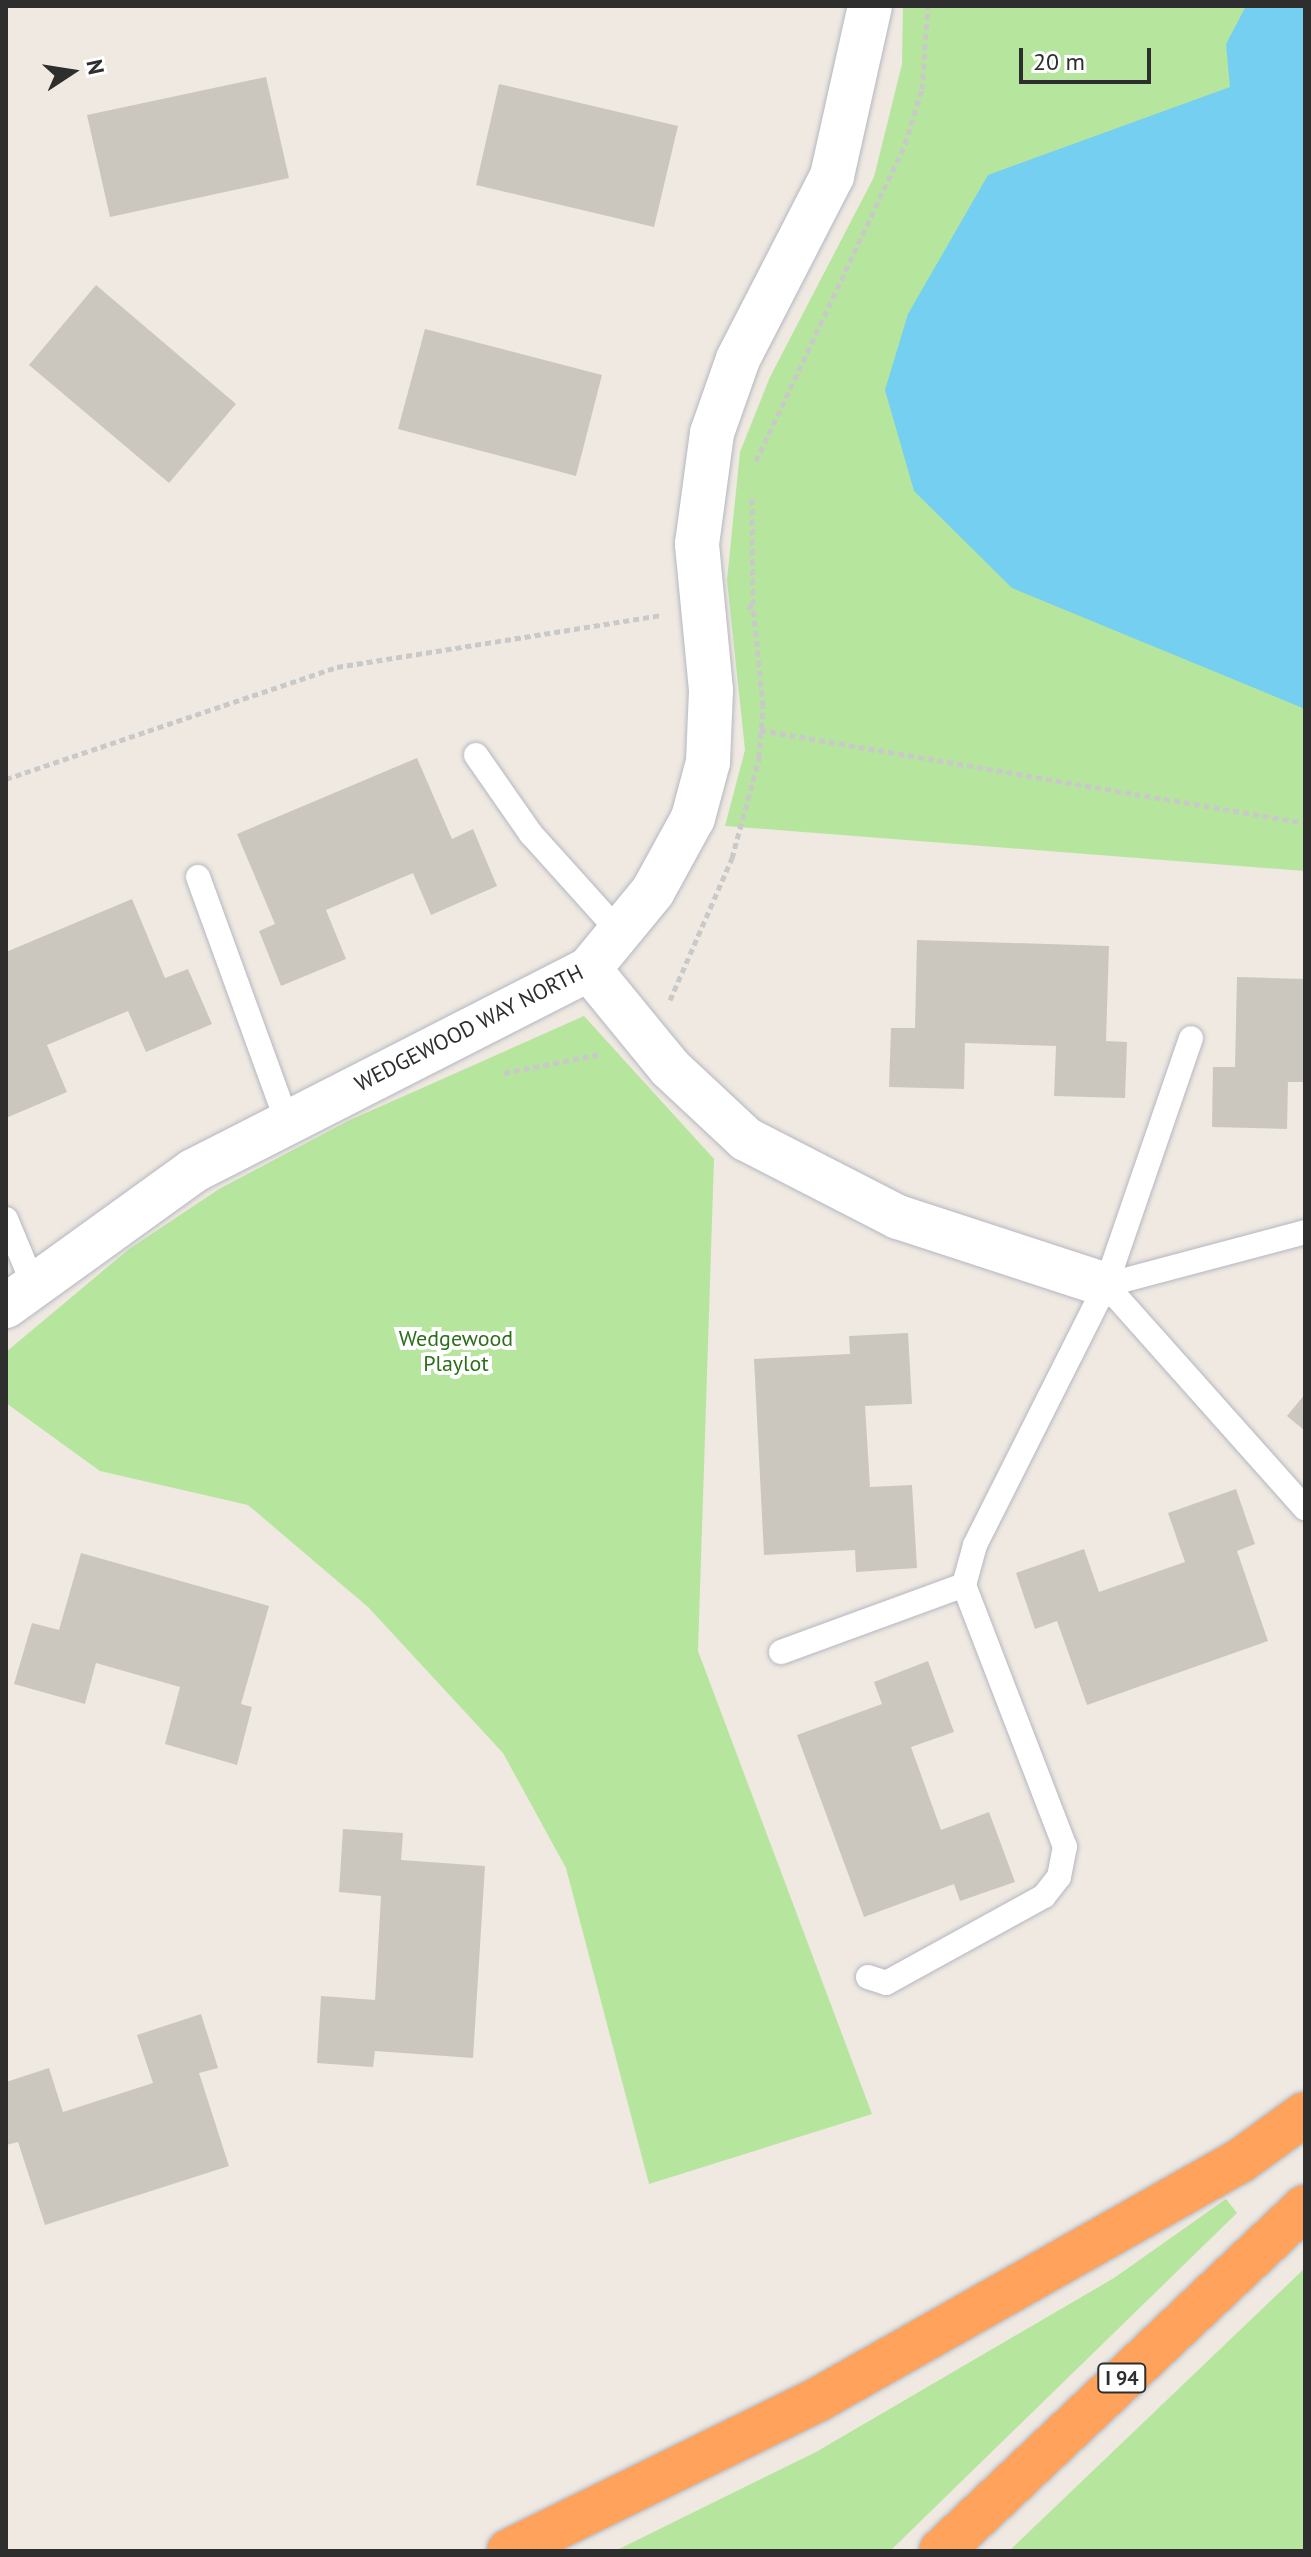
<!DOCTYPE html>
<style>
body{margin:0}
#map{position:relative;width:1311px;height:2557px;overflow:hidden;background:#efe9e1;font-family:"PT Sans",sans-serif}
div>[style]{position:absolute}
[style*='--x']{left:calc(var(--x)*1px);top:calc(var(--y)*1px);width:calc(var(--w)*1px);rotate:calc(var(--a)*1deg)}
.green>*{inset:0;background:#b6e59e}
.water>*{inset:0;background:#75cff0}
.building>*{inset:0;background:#cbc7bf}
.path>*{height:5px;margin-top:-2.5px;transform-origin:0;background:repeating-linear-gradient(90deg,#c9c9c9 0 6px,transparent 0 10px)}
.roads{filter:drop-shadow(0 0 2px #b4b7c1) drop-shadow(0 0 2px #b4b7c1)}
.service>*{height:24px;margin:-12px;padding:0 12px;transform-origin:12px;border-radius:12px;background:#fff}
.minor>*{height:44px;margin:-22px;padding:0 22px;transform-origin:22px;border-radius:22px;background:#fff}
.motorway>*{height:44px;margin:-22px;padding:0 22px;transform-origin:22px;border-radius:22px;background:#ffa35c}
span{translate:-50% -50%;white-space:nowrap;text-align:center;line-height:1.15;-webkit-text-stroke:8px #fff;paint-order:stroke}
.shield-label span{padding:2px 6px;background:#fff;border:2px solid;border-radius:6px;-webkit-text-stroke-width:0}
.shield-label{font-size:20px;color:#2e2e2e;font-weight:700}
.street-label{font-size:22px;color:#2e2e2e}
.park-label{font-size:22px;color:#2c6e1b}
.frame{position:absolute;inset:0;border:8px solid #2e2e2e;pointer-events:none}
.north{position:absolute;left:32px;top:32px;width:80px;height:80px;-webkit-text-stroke:6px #fff;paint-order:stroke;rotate:78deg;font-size:22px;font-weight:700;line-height:32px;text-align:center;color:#2e2e2e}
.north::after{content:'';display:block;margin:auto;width:28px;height:36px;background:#2e2e2e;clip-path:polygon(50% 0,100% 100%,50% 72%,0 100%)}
.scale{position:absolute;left:1019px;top:48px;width:132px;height:36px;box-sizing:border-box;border:4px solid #2e2e2e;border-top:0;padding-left:10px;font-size:24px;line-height:28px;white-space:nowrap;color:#2e2e2e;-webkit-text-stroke:6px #fff;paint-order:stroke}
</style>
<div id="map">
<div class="green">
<div style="clip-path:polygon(903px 6px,1305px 6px,1305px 871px,725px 826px,745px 750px,727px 580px,740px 452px,770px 377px,874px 177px,902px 64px)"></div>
<div style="clip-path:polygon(584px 1016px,714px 1159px,698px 1651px,872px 2114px,649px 2184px,566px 1868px,503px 1753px,368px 1607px,248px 1505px,100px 1471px,6px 1403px,6px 1352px,129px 1249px,219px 1189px,350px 1120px)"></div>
<div style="clip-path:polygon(1226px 2199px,1237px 2213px,890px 2551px,615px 2551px,816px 2452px,1114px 2278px)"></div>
<div style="clip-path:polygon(1305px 2268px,1305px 2551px,1009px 2551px)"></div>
</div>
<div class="water">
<div style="clip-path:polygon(1246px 6px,1305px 6px,1305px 709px,1012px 588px,914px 491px,885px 390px,908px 314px,988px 175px,1230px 87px,1226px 44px)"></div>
</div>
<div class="building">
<div style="clip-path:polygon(266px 77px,289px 178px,110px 217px,87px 115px)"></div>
<div style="clip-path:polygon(499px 84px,678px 126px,654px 227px,476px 185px)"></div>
<div style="clip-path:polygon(96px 285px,236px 404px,169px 483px,29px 365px)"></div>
<div style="clip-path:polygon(425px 329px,602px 375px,576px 476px,398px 429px)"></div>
<div style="clip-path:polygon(417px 758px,452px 839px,473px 829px,497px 886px,431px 915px,413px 873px,326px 910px,346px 959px,281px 986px,259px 931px,275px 924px,237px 834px)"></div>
<div style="clip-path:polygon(132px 899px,165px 978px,188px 969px,212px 1024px,146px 1052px,128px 1011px,47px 1045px,67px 1092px,6px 1118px,6px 952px)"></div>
<div style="clip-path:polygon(917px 940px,1109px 946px,1106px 1041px,1127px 1042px,1125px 1098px,1054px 1096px,1056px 1046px,965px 1043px,964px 1089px,889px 1087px,891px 1028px,915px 1028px)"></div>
<div style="clip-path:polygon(1237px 977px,1305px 979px,1305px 1082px,1288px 1082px,1287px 1129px,1212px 1127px,1213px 1067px,1235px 1067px)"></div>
<div style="clip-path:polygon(908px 1333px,912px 1404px,865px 1406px,870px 1487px,912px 1485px,917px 1568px,856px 1572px,855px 1550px,764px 1555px,754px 1359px,850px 1354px,849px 1336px)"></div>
<div style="clip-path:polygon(1305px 1394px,1305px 1431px,1287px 1416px)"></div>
<div style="clip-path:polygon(1236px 1489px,1255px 1544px,1237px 1551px,1268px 1641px,1087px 1705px,1057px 1621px,1035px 1629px,1016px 1573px,1084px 1549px,1099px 1592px,1185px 1562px,1168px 1513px)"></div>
<div style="clip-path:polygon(81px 1553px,269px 1606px,241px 1704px,252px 1707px,237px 1765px,165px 1744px,180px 1687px,96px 1663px,85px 1704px,14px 1684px,32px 1623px,59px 1630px)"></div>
<div style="clip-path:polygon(928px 1661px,954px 1732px,911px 1747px,941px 1830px,989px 1812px,1015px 1882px,960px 1901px,954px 1884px,864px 1917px,797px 1735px,882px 1704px,874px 1682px)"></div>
<div style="clip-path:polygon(343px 1829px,403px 1833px,401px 1860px,485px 1866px,473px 2058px,375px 2051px,373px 2067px,317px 2063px,321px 1996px,375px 2000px,381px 1896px,339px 1892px)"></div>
<div style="clip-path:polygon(201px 2014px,218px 2068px,199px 2073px,229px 2166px,45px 2225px,18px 2142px,6px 2145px,6px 2082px,49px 2068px,63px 2112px,153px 2083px,137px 2035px)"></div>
</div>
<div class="path">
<div style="--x:756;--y:461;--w:350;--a:-64.8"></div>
<div style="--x:905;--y:144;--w:58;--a:-72.8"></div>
<div style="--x:922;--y:89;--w:83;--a:-85.9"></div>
<div style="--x:752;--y:499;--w:107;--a:89.5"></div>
<div style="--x:760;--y:730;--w:553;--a:9.68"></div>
<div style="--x:6;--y:779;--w:349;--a:-18.7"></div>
<div style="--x:337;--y:667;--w:328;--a:-9.1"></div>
<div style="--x:670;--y:1000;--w:155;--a:-66.4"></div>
<div style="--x:732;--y:858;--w:104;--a:-74.9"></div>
<div style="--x:759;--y:758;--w:52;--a:-85.6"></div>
<div style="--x:763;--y:706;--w:100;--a:-95.7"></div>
<div style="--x:753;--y:606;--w:6;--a:171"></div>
<div style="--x:504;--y:1073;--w:99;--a:-11.1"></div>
</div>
<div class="roads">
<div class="service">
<div style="--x:476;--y:755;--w:96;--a:55.2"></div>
<div style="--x:531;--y:834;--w:135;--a:48"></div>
<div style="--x:198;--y:877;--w:258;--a:70"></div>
<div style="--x:6;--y:1219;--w:70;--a:67.4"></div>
<div style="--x:1106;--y:1285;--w:299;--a:48.3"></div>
<div style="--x:1106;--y:1285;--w:206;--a:-14.9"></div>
<div style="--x:781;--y:1652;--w:195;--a:-20.1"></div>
<div style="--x:868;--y:1977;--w:19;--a:18"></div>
<div style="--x:886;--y:1983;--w:180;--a:-28.8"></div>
<div style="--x:1044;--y:1896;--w:24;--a:-52"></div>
<div style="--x:1059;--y:1877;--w:31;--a:-79"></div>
<div style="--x:1065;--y:1847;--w:281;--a:-111.1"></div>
<div style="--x:964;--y:1585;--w:41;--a:-74.6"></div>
<div style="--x:975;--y:1545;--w:291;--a:-63.3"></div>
<div style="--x:1106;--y:1285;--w:261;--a:-71"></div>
</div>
<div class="minor">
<div style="--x:589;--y:969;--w:128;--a:50.7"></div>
<div style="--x:670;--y:1068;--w:104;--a:43.1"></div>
<div style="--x:746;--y:1139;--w:171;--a:27.2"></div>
<div style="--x:898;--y:1217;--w:219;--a:18.1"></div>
<div style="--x:6;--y:1306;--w:231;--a:-35.8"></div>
<div style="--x:193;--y:1171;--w:445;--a:-27"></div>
<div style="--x:589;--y:969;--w:101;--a:-50.6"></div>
<div style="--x:653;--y:891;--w:83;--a:-61.3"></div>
<div style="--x:693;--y:818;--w:58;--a:-75"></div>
<div style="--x:708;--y:762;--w:72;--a:-87.6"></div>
<div style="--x:711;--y:690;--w:147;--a:-95.5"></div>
<div style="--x:697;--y:544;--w:112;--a:-82.3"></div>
<div style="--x:712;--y:433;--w:78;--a:-70.6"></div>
<div style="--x:738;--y:359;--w:206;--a:-62.8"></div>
<div style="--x:832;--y:176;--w:174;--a:-77.4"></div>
</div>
<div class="motorway">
<div style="--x:509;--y:2551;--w:345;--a:-26.1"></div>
<div style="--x:819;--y:2399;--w:484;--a:-29.5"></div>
<div style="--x:1240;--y:2161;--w:80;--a:-35.9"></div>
<div style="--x:941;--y:2551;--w:501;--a:-43.38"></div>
</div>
</div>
<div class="shield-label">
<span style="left:1122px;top:2378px">I 94</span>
</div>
<div class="street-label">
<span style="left:469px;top:1028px;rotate:-27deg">WEDGEWOOD WAY NORTH</span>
</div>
<div class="park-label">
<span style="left:456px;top:1351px">Wedgewood<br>Playlot</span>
</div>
<div class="frame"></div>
<div class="north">N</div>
<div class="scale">20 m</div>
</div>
